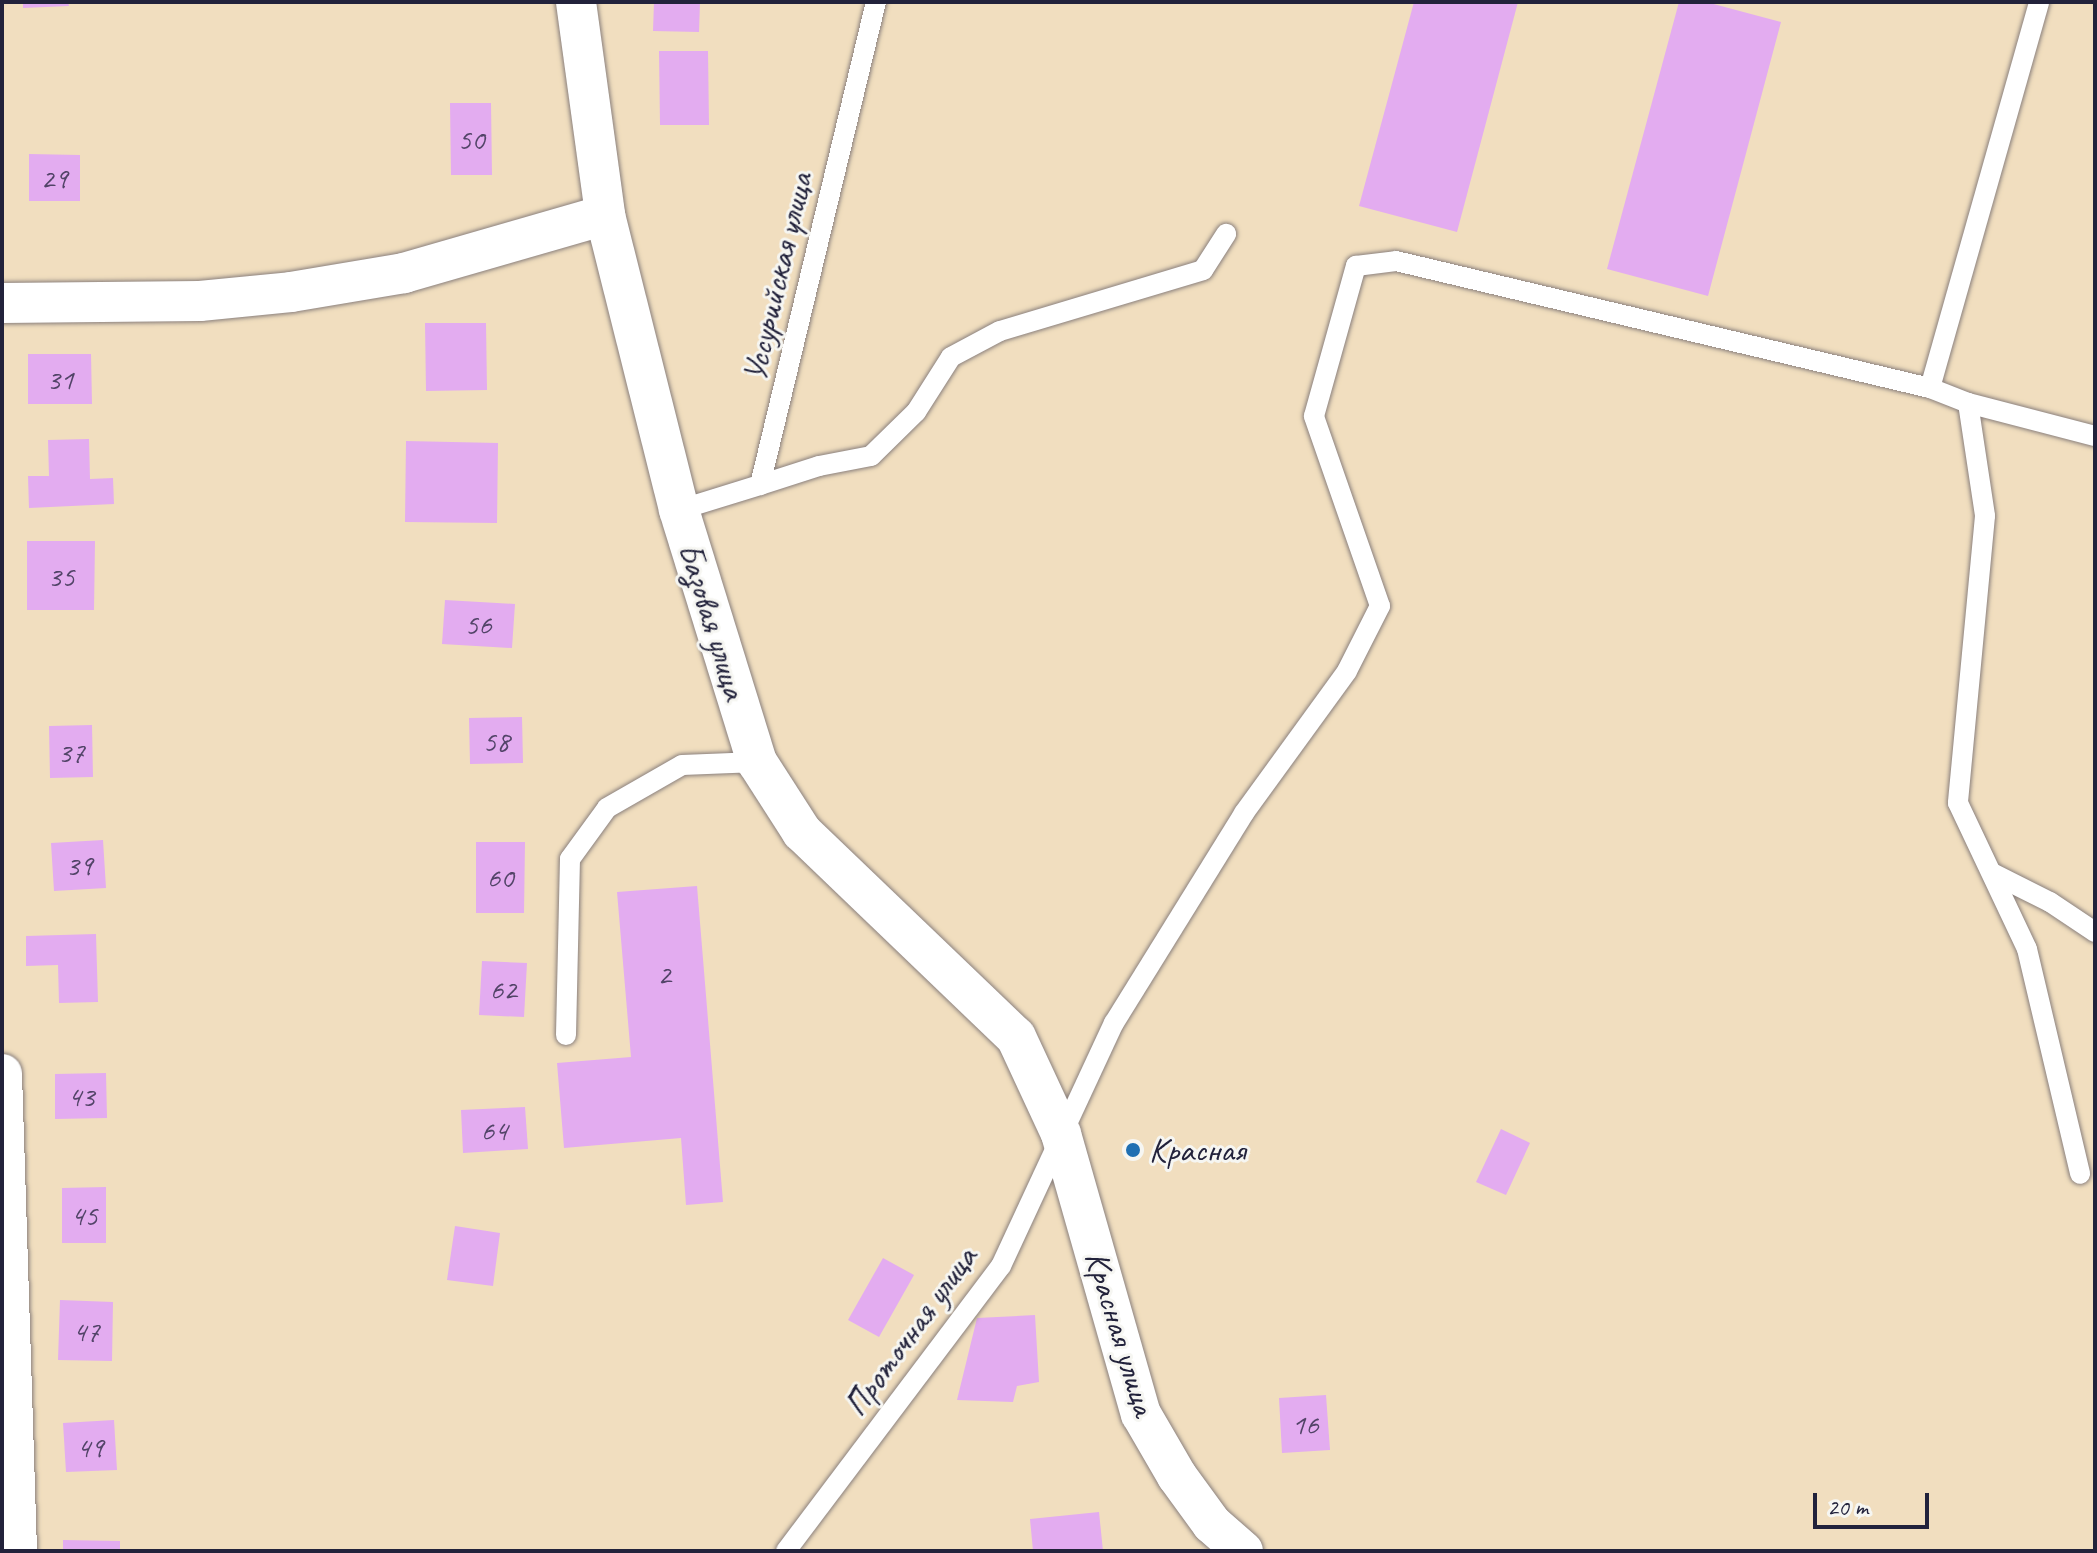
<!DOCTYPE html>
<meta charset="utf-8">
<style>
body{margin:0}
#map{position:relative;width:2097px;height:1553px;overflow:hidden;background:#f1debf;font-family:Caveat,sans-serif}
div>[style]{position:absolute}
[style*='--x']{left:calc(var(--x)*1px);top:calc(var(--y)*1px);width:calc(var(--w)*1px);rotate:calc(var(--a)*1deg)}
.building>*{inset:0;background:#e3acf0}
.roads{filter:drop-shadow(0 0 2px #8a807d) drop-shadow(0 0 2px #8a807d)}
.lane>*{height:20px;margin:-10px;padding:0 10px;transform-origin:10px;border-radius:10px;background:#fff}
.street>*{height:40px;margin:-20px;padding:0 20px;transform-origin:20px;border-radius:20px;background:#fff}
.dots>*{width:22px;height:22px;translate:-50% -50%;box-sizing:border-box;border:4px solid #f6f6f2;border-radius:50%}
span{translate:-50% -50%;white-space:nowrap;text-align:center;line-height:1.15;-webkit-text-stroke:6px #f6f6f2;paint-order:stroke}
.number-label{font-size:30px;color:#524468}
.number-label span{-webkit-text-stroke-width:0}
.street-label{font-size:34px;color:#22223b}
.poi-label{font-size:34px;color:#22223b}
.left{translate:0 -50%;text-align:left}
.frame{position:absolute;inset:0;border:4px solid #22223b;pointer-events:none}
.scale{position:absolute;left:1813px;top:1493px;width:116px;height:36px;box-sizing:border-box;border:4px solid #22223b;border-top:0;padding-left:10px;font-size:24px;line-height:28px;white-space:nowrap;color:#22223b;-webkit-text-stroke:6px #f6f6f2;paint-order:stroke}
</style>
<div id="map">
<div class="building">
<div style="clip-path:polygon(23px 2px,68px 2px,69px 6px,23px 8px)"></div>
<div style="clip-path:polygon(654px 2px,700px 2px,699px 32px,653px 31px)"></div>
<div style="clip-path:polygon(1414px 2px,1518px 2px,1457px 232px,1359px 206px)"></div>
<div style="clip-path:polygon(1679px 2px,1706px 2px,1781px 22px,1708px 296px,1607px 269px)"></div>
<div style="clip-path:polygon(659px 51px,708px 51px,709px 125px,660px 125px)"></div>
<div style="clip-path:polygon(450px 103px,491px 103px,492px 175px,451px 175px)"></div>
<div style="clip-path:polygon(29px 154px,80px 155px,80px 201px,29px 201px)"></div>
<div style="clip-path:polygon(425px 323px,486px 323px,487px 390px,426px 391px)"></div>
<div style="clip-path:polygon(28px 354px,91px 354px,92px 404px,28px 404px)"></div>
<div style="clip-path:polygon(89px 439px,90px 479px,113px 478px,114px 504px,29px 508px,28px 476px,49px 476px,48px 440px)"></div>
<div style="clip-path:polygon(406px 441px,498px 443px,497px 523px,405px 522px)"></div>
<div style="clip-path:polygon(27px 541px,95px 541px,94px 610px,27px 610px)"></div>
<div style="clip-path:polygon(445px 600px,515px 604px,512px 648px,442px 644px)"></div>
<div style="clip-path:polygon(522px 717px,523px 763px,470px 764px,469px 718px)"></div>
<div style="clip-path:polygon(92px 725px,93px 777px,50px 778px,49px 726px)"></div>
<div style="clip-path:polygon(103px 840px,106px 888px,54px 891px,51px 843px)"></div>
<div style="clip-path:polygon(476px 842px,525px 842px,524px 913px,476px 913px)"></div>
<div style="clip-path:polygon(697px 886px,723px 1202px,686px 1205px,681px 1138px,564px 1148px,557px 1063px,631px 1057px,617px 892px)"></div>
<div style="clip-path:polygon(96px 934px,98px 1002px,59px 1003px,58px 965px,26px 966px,26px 936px)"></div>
<div style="clip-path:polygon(482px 961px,527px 963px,524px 1017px,479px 1015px)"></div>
<div style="clip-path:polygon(106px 1073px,107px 1118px,55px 1119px,55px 1074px)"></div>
<div style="clip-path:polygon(525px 1107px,528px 1149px,463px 1153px,461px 1110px)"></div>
<div style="clip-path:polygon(1501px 1129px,1530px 1143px,1506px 1195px,1476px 1182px)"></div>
<div style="clip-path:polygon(106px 1187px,106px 1243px,62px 1243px,62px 1188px)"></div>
<div style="clip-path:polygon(455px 1226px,500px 1233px,493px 1286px,447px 1280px)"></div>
<div style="clip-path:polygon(883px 1258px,914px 1275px,879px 1337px,848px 1320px)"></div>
<div style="clip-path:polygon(60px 1300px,113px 1302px,112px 1361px,58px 1360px)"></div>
<div style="clip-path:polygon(1035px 1315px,1039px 1382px,1017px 1386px,1013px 1402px,957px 1400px,977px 1318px)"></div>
<div style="clip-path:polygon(1326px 1395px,1330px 1450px,1282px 1453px,1279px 1398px)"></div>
<div style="clip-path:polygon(114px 1420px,117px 1470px,66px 1472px,63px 1423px)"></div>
<div style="clip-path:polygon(1099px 1512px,1103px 1551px,1033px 1551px,1030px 1519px)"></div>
<div style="clip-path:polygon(63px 1540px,120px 1541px,120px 1551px,63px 1551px)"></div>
</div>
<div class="roads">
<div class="lane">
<div style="--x:1930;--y:388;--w:41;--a:21.5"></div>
<div style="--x:1968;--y:403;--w:114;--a:81.4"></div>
<div style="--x:1985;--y:516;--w:288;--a:95.4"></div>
<div style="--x:1958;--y:803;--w:161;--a:64.7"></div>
<div style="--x:2027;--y:949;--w:231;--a:76.7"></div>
<div style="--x:1968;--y:403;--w:131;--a:14.6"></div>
<div style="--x:760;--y:485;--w:62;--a:-17.9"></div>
<div style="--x:819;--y:466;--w:53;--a:-10.9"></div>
<div style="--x:871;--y:456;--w:63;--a:-44.4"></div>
<div style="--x:916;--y:412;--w:65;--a:-57.5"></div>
<div style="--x:951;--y:357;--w:55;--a:-28"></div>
<div style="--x:1000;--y:331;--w:212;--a:-16.7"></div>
<div style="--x:1203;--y:270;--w:43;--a:-57.4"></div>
<div style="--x:679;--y:510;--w:85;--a:-17.2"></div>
<div style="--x:760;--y:485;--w:497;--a:-76.5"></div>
<div style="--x:1992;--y:873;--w:65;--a:26.6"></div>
<div style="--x:2050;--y:902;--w:54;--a:33.7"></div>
<div style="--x:566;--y:1035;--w:176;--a:-88.7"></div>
<div style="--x:570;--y:859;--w:63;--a:-54"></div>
<div style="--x:607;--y:808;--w:86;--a:-29.8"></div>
<div style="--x:682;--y:765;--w:75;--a:-2.3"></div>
<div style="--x:786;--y:1551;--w:357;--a:-53"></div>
<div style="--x:1001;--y:1266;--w:268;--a:-65.1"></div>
<div style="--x:1114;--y:1023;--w:247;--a:-58.2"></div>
<div style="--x:1244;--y:813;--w:175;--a:-54"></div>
<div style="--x:1347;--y:671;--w:73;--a:-63.1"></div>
<div style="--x:1380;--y:606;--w:201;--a:-109.2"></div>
<div style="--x:1314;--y:416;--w:156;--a:-74.4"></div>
<div style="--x:1356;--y:266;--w:40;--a:-7.1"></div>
<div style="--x:1396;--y:261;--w:549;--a:13.38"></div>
<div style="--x:1930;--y:388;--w:401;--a:-74.2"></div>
</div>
<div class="street">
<div style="--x:576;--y:2;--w:215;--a:82.2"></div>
<div style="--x:605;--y:215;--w:304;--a:75.9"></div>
<div style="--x:679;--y:510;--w:264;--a:72.8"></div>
<div style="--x:757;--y:762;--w:83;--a:57.3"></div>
<div style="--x:802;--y:832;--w:296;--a:43.8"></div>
<div style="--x:1016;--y:1037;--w:107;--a:65.1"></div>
<div style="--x:1061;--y:1134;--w:291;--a:74.1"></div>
<div style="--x:1141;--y:1414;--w:72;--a:59.9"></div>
<div style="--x:1177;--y:1476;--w:59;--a:53.9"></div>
<div style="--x:1212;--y:1524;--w:41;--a:41.1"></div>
<div style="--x:2;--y:303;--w:198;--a:-0.6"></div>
<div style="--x:200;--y:301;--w:91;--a:-5.6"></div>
<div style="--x:291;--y:292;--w:115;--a:-9.5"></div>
<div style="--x:404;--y:273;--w:209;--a:-16.1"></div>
<div style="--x:2;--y:1074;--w:477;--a:88.2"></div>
</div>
</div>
<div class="dots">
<div style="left:1133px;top:1150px;background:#1f6fb2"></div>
</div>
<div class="number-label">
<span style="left:471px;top:139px">50</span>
<span style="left:54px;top:178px">29</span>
<span style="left:60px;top:379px">31</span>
<span style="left:61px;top:576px">35</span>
<span style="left:478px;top:624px">56</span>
<span style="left:496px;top:741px">58</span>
<span style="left:71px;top:752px">37</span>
<span style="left:79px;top:865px">39</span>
<span style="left:500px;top:877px">60</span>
<span style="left:664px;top:974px">2</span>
<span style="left:503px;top:989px">62</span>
<span style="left:81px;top:1096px">43</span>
<span style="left:494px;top:1130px">64</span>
<span style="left:84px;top:1215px">45</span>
<span style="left:86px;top:1331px">47</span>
<span style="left:1305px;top:1424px">16</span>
<span style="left:90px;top:1447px">49</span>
</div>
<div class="street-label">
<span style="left:777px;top:277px;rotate:-77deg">Уссурийская улица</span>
<span style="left:713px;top:621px;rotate:73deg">Базовая улица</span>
<span style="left:910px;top:1331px;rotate:-54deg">Проточная улица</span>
<span style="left:1121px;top:1333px;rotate:73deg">Красная улица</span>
</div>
<div class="poi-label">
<span class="left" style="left:1149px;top:1150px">Красная</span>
</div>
<div class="frame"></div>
<div class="scale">20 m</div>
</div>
